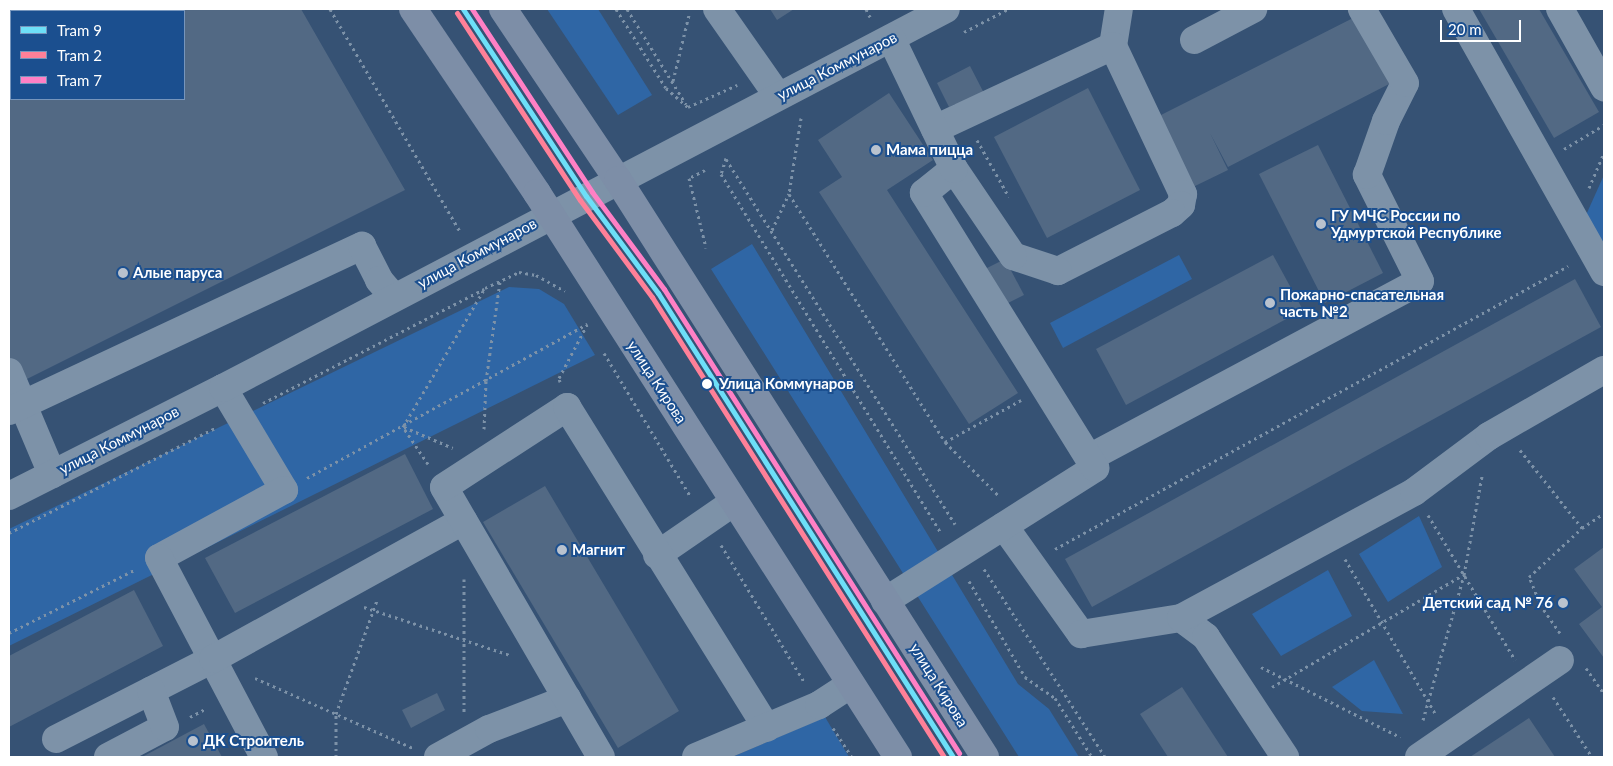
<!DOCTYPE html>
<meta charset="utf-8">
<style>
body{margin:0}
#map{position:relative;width:1613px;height:766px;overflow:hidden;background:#365274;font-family:Lato,sans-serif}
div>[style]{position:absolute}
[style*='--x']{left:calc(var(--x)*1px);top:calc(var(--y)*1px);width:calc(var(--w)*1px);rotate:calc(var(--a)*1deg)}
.green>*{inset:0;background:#2f66a5}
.building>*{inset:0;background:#526984}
.path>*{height:3px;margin-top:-1.5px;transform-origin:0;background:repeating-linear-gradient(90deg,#7d92a8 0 2.5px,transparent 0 6.5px)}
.minor>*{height:28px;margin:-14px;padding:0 14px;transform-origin:14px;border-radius:14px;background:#7d92a8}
.major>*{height:28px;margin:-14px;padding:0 14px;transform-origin:14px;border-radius:14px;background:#7d8ea7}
.tram-1>*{height:5px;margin:-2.5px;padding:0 2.5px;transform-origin:2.5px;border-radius:2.5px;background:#6ddff8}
.tram-2>*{height:5px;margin:-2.5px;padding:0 2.5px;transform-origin:2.5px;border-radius:2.5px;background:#ff8098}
.tram-3>*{height:5px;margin:-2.5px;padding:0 2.5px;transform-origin:2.5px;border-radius:2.5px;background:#ff80c5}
.dots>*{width:14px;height:14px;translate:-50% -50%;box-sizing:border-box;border:2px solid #1b4f8f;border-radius:50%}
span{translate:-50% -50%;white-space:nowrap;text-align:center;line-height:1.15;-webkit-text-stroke:4px #1b4f8f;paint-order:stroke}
.street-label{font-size:15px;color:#fff}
.poi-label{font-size:15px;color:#fff;font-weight:700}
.left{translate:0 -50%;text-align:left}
.right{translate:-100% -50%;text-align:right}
.stop-label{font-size:15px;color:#fff;font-weight:700}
.frame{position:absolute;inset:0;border:10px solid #fff;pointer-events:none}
.legend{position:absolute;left:10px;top:10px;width:175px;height:90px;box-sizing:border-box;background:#1b4f8f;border:1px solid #7695bc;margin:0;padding:6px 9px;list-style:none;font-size:15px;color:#fff}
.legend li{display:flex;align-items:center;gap:10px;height:25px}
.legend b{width:25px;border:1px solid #7695bc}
.scale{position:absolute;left:1440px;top:20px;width:81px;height:22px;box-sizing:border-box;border:2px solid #fff;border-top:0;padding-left:6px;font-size:15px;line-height:18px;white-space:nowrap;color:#fff;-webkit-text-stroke:4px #1b4f8f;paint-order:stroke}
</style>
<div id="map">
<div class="green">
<div style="clip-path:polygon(547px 9px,598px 9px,652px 95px,618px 115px)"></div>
<div style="clip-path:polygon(1604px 175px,1604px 247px,1586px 215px)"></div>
<div style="clip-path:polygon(752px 244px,1018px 684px,1049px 709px,1079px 757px,1019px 757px,711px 269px)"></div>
<div style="clip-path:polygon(1179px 255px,1192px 279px,1063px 348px,1050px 323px)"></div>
<div style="clip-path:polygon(509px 287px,539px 289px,564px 304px,595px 355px,9px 646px,9px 529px)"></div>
<div style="clip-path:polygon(1419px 516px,1442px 567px,1388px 602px,1359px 554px)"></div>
<div style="clip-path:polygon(1328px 570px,1352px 616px,1281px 656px,1252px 614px)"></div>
<div style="clip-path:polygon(1374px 660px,1403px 714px,1362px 711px,1332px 687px)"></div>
<div style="clip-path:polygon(825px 717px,849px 757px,732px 757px)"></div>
</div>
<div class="building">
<div style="clip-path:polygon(44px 9px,301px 9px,405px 190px,21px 382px,9px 356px,9px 20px,11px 19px,11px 99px,184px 99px,184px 11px,37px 11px)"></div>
<div style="clip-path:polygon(770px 9px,794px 9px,777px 20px)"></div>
<div style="clip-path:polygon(1479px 9px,1539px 9px,1599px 112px,1554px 138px)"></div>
<div style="clip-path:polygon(1359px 15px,1393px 82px,1228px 167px,1210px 133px,1228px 170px,1193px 187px,1157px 117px)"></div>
<div style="clip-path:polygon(970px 66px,986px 97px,965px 108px,955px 104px,949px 107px,937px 83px)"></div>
<div style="clip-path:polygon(1088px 88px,1140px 190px,1047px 238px,994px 137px)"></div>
<div style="clip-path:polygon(889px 93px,933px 160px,887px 190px,1018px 393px,969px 424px,819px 192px,842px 177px,818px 140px)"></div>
<div style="clip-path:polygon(1318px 145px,1383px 273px,1325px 303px,1259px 174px)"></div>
<div style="clip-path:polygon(1273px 255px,1303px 310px,1126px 405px,1096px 349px)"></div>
<div style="clip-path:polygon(1005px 259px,1024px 295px,998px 308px,979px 272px)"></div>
<div style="clip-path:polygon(1575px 279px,1601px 327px,1092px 607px,1065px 559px)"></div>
<div style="clip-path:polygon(405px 454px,433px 509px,235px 613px,205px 558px)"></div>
<div style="clip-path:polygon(545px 486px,679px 711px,618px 748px,483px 522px)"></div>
<div style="clip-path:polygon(1604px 547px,1604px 658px,1579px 624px,1602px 607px,1574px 569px)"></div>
<div style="clip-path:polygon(134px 590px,163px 646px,9px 727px,9px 656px)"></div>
<div style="clip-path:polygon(1182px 687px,1228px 757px,1168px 757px,1140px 714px)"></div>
<div style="clip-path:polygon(437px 693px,445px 710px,411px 728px,402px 710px)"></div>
<div style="clip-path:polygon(1529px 718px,1555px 757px,1470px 757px)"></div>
<div style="clip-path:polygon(204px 724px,222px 757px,142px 757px)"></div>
</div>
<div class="path">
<div style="--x:330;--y:9;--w:259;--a:59.7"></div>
<div style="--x:616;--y:9;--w:93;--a:57.7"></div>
<div style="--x:666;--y:88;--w:29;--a:41"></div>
<div style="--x:627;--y:9;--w:112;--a:58.2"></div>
<div style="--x:866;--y:9;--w:9;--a:63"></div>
<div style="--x:964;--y:32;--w:50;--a:-27.6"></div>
<div style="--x:673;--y:81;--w:68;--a:-76.4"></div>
<div style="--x:688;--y:107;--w:54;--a:-24.2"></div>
<div style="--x:801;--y:118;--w:77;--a:99"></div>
<div style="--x:789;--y:194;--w:293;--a:57.8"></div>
<div style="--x:945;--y:442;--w:76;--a:45"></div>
<div style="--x:977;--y:140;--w:65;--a:60.7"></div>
<div style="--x:1564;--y:149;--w:47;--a:-31"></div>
<div style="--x:726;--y:158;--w:17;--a:107"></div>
<div style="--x:721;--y:174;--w:422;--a:58.5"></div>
<div style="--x:726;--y:159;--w:431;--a:57.9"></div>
<div style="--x:705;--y:170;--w:18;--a:153"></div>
<div style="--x:689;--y:178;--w:72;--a:76.3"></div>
<div style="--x:1589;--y:188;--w:39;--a:-67"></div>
<div style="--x:772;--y:230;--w:40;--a:-65"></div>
<div style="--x:604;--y:353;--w:168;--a:58.9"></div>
<div style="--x:560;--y:382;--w:4;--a:-104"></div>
<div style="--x:559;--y:378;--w:60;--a:-62.2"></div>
<div style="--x:263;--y:403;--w:249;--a:-27.3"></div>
<div style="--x:404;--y:427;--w:53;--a:23.2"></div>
<div style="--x:484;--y:429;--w:48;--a:-87.6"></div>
<div style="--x:486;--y:381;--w:101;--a:-82"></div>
<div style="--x:945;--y:442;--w:87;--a:-28.9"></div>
<div style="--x:1520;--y:450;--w:100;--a:51.5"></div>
<div style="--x:428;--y:464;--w:45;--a:-124"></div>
<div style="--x:403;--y:427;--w:161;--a:-59.5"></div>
<div style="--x:485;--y:288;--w:38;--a:-25"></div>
<div style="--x:519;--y:272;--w:17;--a:10"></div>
<div style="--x:536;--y:275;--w:33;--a:29"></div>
<div style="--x:307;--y:478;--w:320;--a:-28.8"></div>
<div style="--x:1428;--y:515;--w:169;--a:59"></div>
<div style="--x:9;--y:533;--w:231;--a:-27"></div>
<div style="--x:721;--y:545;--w:162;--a:58.7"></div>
<div style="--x:1055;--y:549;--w:586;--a:-28.88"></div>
<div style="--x:1345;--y:559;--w:178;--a:59.7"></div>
<div style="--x:984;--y:569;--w:224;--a:57.2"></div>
<div style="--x:464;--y:579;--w:134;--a:90"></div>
<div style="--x:969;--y:581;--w:111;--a:59.7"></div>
<div style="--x:1025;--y:677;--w:37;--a:35"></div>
<div style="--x:1055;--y:698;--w:70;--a:57.9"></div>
<div style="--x:364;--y:607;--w:154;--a:18.2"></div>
<div style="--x:9;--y:633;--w:140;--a:-26.7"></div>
<div style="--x:1560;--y:633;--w:33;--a:-125"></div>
<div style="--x:1541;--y:606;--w:31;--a:-112"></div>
<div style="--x:1529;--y:577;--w:72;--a:-42.8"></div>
<div style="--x:1582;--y:528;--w:27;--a:-34"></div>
<div style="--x:1261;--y:667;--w:156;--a:26.7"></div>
<div style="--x:1586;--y:668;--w:32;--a:55"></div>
<div style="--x:255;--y:678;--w:173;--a:23.9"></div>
<div style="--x:1272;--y:687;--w:221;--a:-30.4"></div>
<div style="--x:1553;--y:697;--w:72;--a:57"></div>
<div style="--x:190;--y:717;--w:19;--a:-28"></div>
<div style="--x:1423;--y:720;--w:151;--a:-74.2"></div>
<div style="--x:1464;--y:575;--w:101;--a:-79.7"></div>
<div style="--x:833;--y:728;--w:35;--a:57"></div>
<div style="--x:336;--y:757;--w:43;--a:-90"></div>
<div style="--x:336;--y:714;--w:121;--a:-70.2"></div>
</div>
<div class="minor">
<div style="--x:717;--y:9;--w:106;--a:55"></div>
<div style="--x:1456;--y:9;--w:302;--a:60.6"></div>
<div style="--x:1560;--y:9;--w:90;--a:60.6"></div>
<div style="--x:1194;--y:40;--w:67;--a:-27.7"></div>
<div style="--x:1113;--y:46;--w:37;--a:-81"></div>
<div style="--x:935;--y:129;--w:196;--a:-25"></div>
<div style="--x:1113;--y:46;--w:164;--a:64.7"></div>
<div style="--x:1183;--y:194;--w:11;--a:100"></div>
<div style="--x:1181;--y:205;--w:12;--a:138"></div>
<div style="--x:1172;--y:213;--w:128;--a:153"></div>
<div style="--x:1058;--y:271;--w:47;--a:-161.6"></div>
<div style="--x:1013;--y:256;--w:105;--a:-124.1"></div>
<div style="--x:9;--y:372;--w:111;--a:67.1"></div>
<div style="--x:223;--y:388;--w:119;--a:59.1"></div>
<div style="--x:284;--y:490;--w:142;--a:151.5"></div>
<div style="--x:159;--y:558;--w:225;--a:62.2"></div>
<div style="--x:9;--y:411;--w:390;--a:-25.1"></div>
<div style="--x:362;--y:246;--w:38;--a:63"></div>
<div style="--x:379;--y:280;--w:23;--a:49"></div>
<div style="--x:1089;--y:458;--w:375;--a:-28.1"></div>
<div style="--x:1420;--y:281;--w:119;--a:-116.6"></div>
<div style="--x:1367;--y:175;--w:57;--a:-70.6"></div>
<div style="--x:1386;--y:121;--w:42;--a:-63.4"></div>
<div style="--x:1405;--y:83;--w:86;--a:-120.2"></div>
<div style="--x:9;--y:496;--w:240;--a:-26.8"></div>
<div style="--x:223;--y:388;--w:816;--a:-27.66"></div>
<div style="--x:1004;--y:526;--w:133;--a:54.5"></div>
<div style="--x:1081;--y:634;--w:101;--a:-9.1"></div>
<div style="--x:1181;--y:618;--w:31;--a:37"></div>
<div style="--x:1206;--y:637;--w:144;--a:56.6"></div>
<div style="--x:657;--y:555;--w:93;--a:-34.5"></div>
<div style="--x:885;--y:601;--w:249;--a:-32.3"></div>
<div style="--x:1095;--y:468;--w:324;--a:-121.9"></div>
<div style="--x:924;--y:193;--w:38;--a:-39"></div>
<div style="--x:954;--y:169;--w:145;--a:-115.7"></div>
<div style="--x:1181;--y:618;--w:265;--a:-28.4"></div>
<div style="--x:1414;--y:492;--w:94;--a:-36.7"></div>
<div style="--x:1489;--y:436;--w:133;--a:-29.9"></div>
<div style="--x:56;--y:739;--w:176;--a:-27"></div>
<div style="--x:213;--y:659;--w:286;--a:-28.9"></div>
<div style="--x:108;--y:757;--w:64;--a:-27.8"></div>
<div style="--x:165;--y:727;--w:39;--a:-111"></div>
<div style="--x:438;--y:757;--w:58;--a:-28.8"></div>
<div style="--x:489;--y:729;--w:84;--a:-21"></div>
<div style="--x:601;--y:757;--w:312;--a:-120.2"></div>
<div style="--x:444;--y:487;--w:147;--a:-33"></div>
<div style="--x:567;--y:407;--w:378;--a:58.1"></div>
<div style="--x:696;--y:757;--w:134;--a:-22.9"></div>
<div style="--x:819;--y:705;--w:38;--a:-33"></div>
<div style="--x:1419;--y:757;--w:171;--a:-34.5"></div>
</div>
<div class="major">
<div style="--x:413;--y:9;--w:222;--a:56"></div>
<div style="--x:537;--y:193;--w:670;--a:57.38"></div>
<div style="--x:503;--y:9;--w:206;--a:56.1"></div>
<div style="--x:618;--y:180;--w:684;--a:57.54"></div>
</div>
<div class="tram-1">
<div style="--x:463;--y:9;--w:224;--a:56.7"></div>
<div style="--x:586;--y:196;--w:121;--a:53.4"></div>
<div style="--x:658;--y:293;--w:550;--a:57.55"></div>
</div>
<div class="tram-2">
<div style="--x:457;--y:13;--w:224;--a:56.7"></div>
<div style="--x:580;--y:200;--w:121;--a:53.4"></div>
<div style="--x:652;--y:297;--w:545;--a:57.59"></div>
</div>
<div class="tram-3">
<div style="--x:472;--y:9;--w:219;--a:56.7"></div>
<div style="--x:592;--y:192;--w:121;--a:53.4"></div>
<div style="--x:664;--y:289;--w:550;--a:57.55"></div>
</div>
<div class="dots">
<div style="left:876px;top:150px;background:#b9c2ce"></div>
<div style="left:1321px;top:224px;background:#b9c2ce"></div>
<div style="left:123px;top:273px;background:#b9c2ce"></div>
<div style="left:1270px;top:303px;background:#b9c2ce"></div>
<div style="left:707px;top:384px;background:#fff"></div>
<div style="left:562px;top:550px;background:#b9c2ce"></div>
<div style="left:1563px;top:603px;background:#b9c2ce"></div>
<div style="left:193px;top:741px;background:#b9c2ce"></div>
</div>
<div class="street-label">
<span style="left:837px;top:66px;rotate:-27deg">улица Коммунаров</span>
<span style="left:477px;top:253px;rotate:-28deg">улица Коммунаров</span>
<span style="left:657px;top:382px;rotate:57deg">улица Кирова</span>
<span style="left:119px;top:440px;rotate:-27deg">улица Коммунаров</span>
<span style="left:939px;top:685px;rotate:58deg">улица Кирова</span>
</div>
<div class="poi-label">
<span class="left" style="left:886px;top:150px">Мама пицца</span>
<span class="left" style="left:1331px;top:224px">ГУ МЧС России по<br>Удмуртской Республике</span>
<span class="left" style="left:133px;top:273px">Алые паруса</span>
<span class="left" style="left:1280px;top:303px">Пожарно-спасательная<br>часть №2</span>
<span class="left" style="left:572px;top:550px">Магнит</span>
<span class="right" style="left:1553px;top:603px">Детский сад № 76</span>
<span class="left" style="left:203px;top:741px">ДК Строитель</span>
</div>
<div class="stop-label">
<span class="left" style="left:719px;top:384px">Улица Коммунаров</span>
</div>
<div class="frame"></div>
<ul class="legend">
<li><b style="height:6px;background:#6ddff8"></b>Tram 9</li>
<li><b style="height:6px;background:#ff8098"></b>Tram 2</li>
<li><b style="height:6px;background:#ff80c5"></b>Tram 7</li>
</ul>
<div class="scale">20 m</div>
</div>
